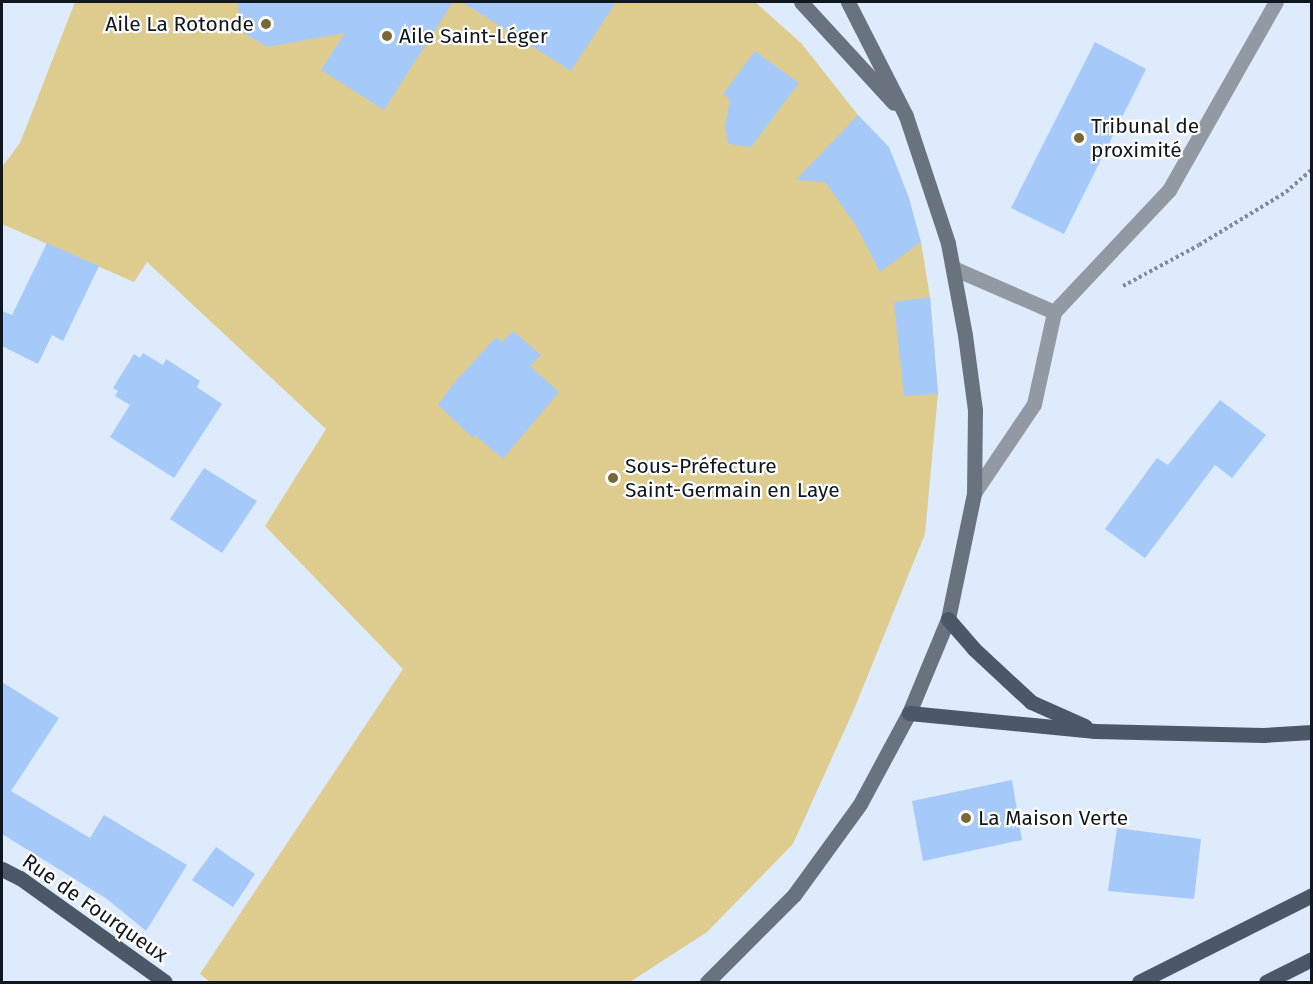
<!DOCTYPE html>
<meta charset="utf-8">
<style>
body{margin:0}
#map{position:relative;width:1313px;height:984px;overflow:hidden;background:#deebfd;font-family:"Fira Sans",sans-serif}
div>[style]{position:absolute}
[style*='--x']{left:calc(var(--x)*1px);top:calc(var(--y)*1px);width:calc(var(--w)*1px);rotate:calc(var(--a)*1deg)}
.green>*{inset:0;background:#ddcc8d}
.building>*{inset:0;background:#a5c9f9}
.path>*{height:4px;margin-top:-2px;transform-origin:0;background:repeating-linear-gradient(90deg,#818b99 0 3px,transparent 0 6px)}
.street>*{height:15px;margin:-7.5px;padding:0 7.5px;transform-origin:7.5px;border-radius:7.5px;background:#9299a2}
.secondary>*{height:15px;margin:-7.5px;padding:0 7.5px;transform-origin:7.5px;border-radius:7.5px;background:#697380}
.primary>*{height:15px;margin:-7.5px;padding:0 7.5px;transform-origin:7.5px;border-radius:7.5px;background:#4c5867}
.dots>*{width:16px;height:16px;translate:-50% -50%;box-sizing:border-box;border:3px solid #fff;border-radius:50%}
span{translate:-50% -50%;white-space:nowrap;text-align:center;line-height:1.15;-webkit-text-stroke:4.5px #fff;paint-order:stroke}
.poi-label{font-size:21px;color:#11171f}
.right{translate:-100% -50%;text-align:right}
.left{translate:0 -50%;text-align:left}
.street-label{font-size:21px;color:#11171f}
.frame{position:absolute;inset:0;border:3px solid #11171f;pointer-events:none}
</style>
<div id="map">
<div class="green">
<div style="clip-path:polygon(75px 2px,755px 2px,802px 44px,858px 115px,921px 242px,930px 297px,938px 394px,925px 534px,855px 707px,793px 844px,707px 932px,630px 982px,210px 982px,200px 974px,403px 669px,265px 526px,326px 429px,147px 262px,134px 282px,2px 224px,2px 167px,20px 143px)"></div>
</div>
<div class="building">
<div style="clip-path:polygon(237px 2px,453px 2px,384px 110px,321px 70px,345px 33px,267px 47px,244px 33px)"></div>
<div style="clip-path:polygon(462px 2px,616px 2px,571px 71px)"></div>
<div style="clip-path:polygon(1095px 42px,1146px 69px,1064px 234px,1011px 208px)"></div>
<div style="clip-path:polygon(755px 51px,799px 83px,751px 147px,728px 144px,725px 126px,730px 100px,723px 94px)"></div>
<div style="clip-path:polygon(858px 115px,889px 147px,909px 198px,921px 242px,880px 272px,855px 224px,825px 182px,796px 180px)"></div>
<div style="clip-path:polygon(47px 243px,99px 266px,63px 341px,52px 335px,38px 364px,2px 346px,2px 311px,12px 315px)"></div>
<div style="clip-path:polygon(930px 297px,938px 394px,904px 396px,894px 302px)"></div>
<div style="clip-path:polygon(513px 331px,541px 355px,530px 366px,559px 392px,503px 459px,475px 435px,473px 438px,438px 405px,454px 383px,496px 337px,502px 342px)"></div>
<div style="clip-path:polygon(143px 353px,163px 365px,166px 359px,200px 381px,197px 387px,222px 404px,174px 478px,110px 437px,130px 405px,115px 396px,118px 391px,113px 388px,134px 354px,140px 358px)"></div>
<div style="clip-path:polygon(1220px 400px,1266px 435px,1232px 478px,1215px 465px,1145px 558px,1105px 529px,1157px 458px,1168px 465px)"></div>
<div style="clip-path:polygon(204px 468px,257px 501px,222px 553px,170px 519px)"></div>
<div style="clip-path:polygon(2px 682px,59px 718px,11px 791px,90px 838px,104px 815px,187px 865px,146px 931px,107px 899px,2px 834px)"></div>
<div style="clip-path:polygon(1012px 780px,1022px 840px,923px 861px,912px 801px)"></div>
<div style="clip-path:polygon(1117px 828px,1201px 839px,1194px 899px,1108px 891px)"></div>
<div style="clip-path:polygon(216px 847px,255px 874px,233px 907px,192px 880px)"></div>
</div>
<div class="path">
<div style="--x:1123;--y:286;--w:86;--a:-28.3"></div>
<div style="--x:1199;--y:245;--w:102;--a:-31.3"></div>
<div style="--x:1286;--y:192;--w:35;--a:-41"></div>
</div>
<div class="street">
<div style="--x:953;--y:268;--w:110;--a:23.5"></div>
<div style="--x:974;--y:493;--w:107;--a:-56"></div>
<div style="--x:1034;--y:404;--w:94;--a:-77.7"></div>
<div style="--x:1054;--y:312;--w:168;--a:-46.7"></div>
<div style="--x:1169;--y:190;--w:216;--a:-60.4"></div>
</div>
<div class="secondary">
<div style="--x:801;--y:2;--w:137;--a:47.4"></div>
<div style="--x:707;--y:982;--w:123;--a:-45"></div>
<div style="--x:794;--y:895;--w:112;--a:-54"></div>
<div style="--x:860;--y:804;--w:103;--a:-61.7"></div>
<div style="--x:909;--y:713;--w:102;--a:-67.5"></div>
<div style="--x:948;--y:619;--w:129;--a:-78.3"></div>
<div style="--x:974;--y:493;--w:83;--a:-89.3"></div>
<div style="--x:975;--y:410;--w:76;--a:-97.6"></div>
<div style="--x:965;--y:335;--w:94;--a:-100.5"></div>
<div style="--x:948;--y:243;--w:134;--a:-108.3"></div>
<div style="--x:906;--y:116;--w:128;--a:-117"></div>
</div>
<div class="primary">
<div style="--x:948;--y:619;--w:40;--a:49"></div>
<div style="--x:974;--y:649;--w:78;--a:42.9"></div>
<div style="--x:1031;--y:702;--w:59;--a:24"></div>
<div style="--x:909;--y:713;--w:187;--a:5.5"></div>
<div style="--x:1095;--y:731;--w:168;--a:1.4"></div>
<div style="--x:1263;--y:735;--w:49;--a:-3.5"></div>
<div style="--x:2;--y:869;--w:20;--a:27"></div>
<div style="--x:20;--y:878;--w:178;--a:35.6"></div>
<div style="--x:1139;--y:982;--w:194;--a:-26.7"></div>
<div style="--x:1266;--y:982;--w:51;--a:-26.6"></div>
</div>
<div class="dots">
<div style="left:266px;top:24px;background:#766936"></div>
<div style="left:387px;top:36px;background:#766936"></div>
<div style="left:1079px;top:138px;background:#766936"></div>
<div style="left:613px;top:478px;background:#766936"></div>
<div style="left:966px;top:818px;background:#766936"></div>
</div>
<div class="poi-label">
<span class="right" style="left:254px;top:24px">Aile La Rotonde</span>
<span class="left" style="left:399px;top:36px">Aile Saint-Léger</span>
<span class="left" style="left:1091px;top:138px">Tribunal de<br>proximité</span>
<span class="left" style="left:625px;top:478px">Sous-Préfecture<br>Saint-Germain en Laye</span>
<span class="left" style="left:978px;top:818px">La Maison Verte</span>
</div>
<div class="street-label">
<span style="left:95px;top:908px;rotate:35deg">Rue de Fourqueux</span>
</div>
<div class="frame"></div>
</div>
